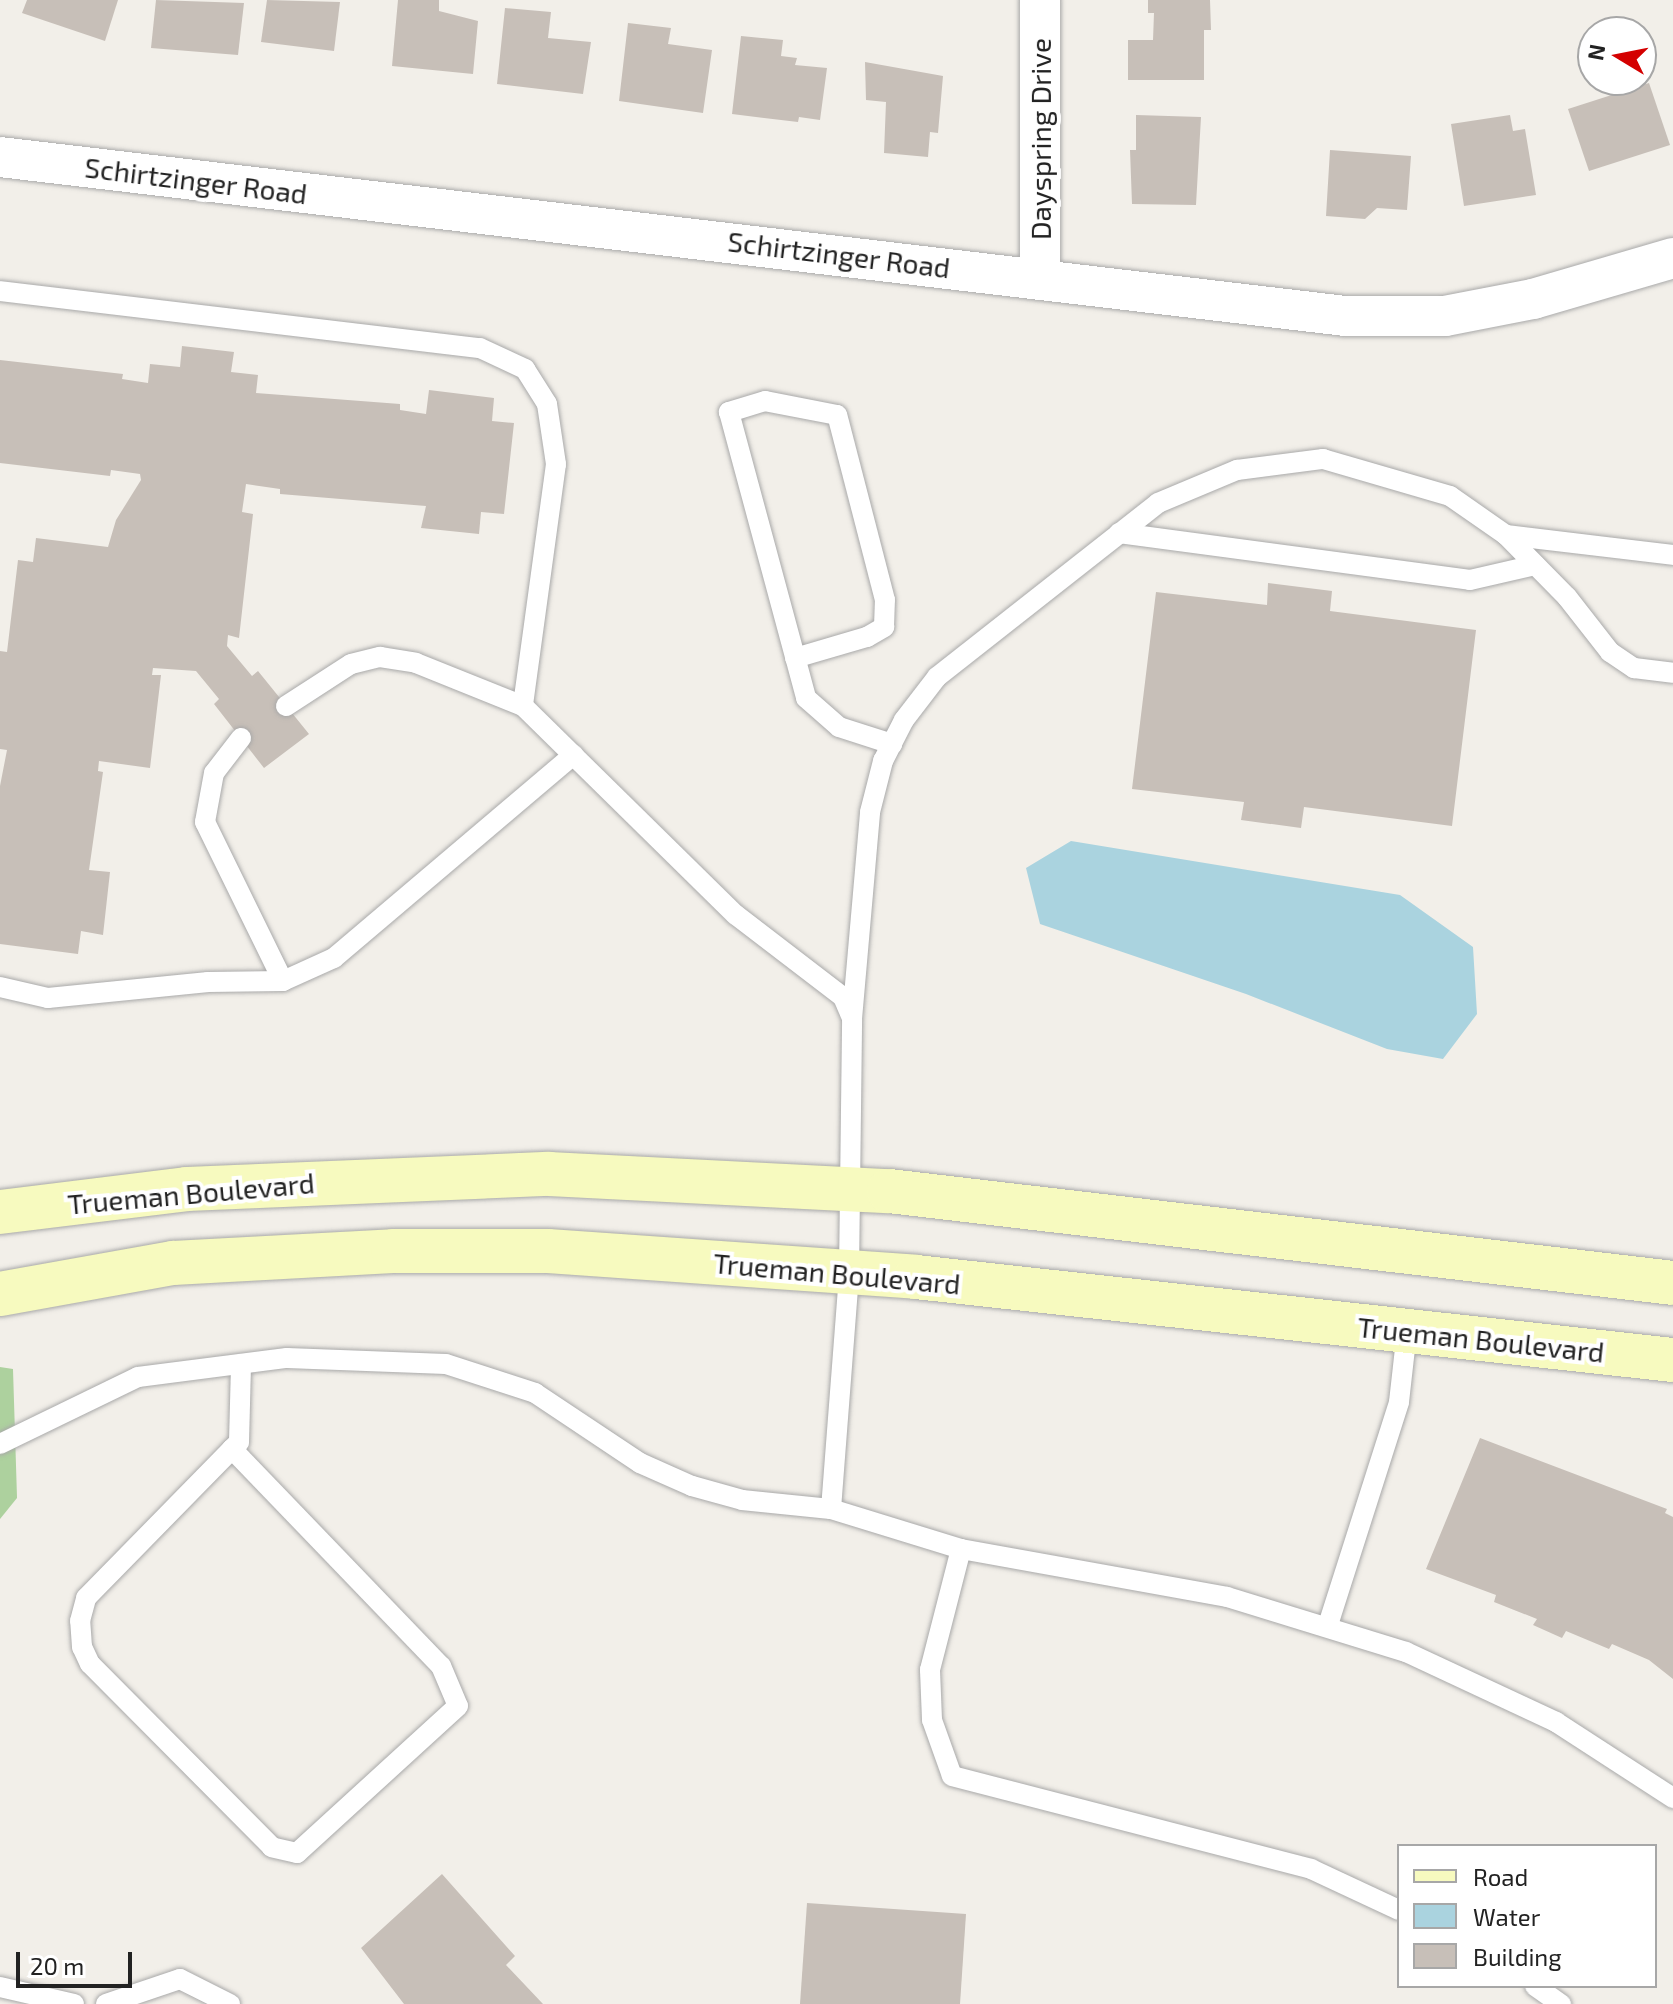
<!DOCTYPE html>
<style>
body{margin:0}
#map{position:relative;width:1673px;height:2004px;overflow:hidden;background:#f2efe9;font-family:"Exo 2",sans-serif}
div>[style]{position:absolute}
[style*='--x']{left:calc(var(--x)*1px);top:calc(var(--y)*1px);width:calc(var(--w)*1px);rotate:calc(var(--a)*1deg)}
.forest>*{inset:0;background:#add19e}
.water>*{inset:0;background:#aad3df}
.building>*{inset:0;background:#c7bfb8}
.roads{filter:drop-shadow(0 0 2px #a9a9a9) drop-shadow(0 0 2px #a9a9a9)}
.service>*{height:20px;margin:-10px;padding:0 10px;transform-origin:10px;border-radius:10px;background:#fff}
.minor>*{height:40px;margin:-20px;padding:0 20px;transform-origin:20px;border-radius:20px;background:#fff}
.secondary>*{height:44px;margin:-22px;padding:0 22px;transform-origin:22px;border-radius:22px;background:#f7fabf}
span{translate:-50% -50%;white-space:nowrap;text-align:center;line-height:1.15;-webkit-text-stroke:8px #fff;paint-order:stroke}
.street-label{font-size:28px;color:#222}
.legend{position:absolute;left:1397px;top:1844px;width:260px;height:144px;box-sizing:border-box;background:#fff;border:2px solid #a7a7a7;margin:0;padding:10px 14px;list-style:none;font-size:24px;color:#222}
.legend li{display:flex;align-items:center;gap:16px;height:40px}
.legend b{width:40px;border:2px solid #a7a7a7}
.north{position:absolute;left:1577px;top:16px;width:80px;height:80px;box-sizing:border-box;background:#fff;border:2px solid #a7a7a7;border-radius:50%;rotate:280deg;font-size:22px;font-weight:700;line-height:32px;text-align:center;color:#222}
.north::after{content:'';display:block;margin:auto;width:28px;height:36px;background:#d40000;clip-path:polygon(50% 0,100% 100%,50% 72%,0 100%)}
.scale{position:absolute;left:16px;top:1952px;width:116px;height:36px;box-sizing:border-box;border:4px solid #222;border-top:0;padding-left:10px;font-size:24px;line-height:28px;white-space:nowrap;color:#222;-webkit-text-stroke:6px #fff;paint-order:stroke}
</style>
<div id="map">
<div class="forest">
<div style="clip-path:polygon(0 1367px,13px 1369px,17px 1498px,0 1519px)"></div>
</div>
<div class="water">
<div style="clip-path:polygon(1071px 841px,1400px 895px,1473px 947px,1477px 1014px,1443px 1059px,1387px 1049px,1246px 994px,1040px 924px,1026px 868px)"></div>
</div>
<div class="building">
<div style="clip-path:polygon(27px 0,118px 0,105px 41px,22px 13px)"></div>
<div style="clip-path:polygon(156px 0,244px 3px,238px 55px,151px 48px)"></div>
<div style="clip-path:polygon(267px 0,340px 2px,334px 51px,261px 42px)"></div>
<div style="clip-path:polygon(398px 0,439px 0,439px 11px,478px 21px,473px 74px,392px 66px)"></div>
<div style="clip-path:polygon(1148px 0,1210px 0,1211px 30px,1204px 30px,1204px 80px,1128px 80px,1128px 40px,1153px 40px,1154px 13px,1148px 13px)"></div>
<div style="clip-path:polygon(505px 8px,551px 12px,548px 38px,591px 42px,583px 94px,497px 84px)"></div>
<div style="clip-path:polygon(628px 23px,671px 28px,668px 44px,712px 50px,703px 113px,619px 101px)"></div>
<div style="clip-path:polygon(741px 36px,783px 40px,781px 56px,797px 58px,795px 65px,827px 68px,820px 120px,799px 117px,798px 122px,732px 114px)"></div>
<div style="clip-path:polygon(865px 62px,943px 76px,938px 133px,930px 132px,928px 157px,884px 153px,886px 102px,866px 100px)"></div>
<div style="clip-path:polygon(1649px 83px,1670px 145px,1589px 171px,1568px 109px)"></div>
<div style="clip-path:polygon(1136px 115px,1201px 117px,1196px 205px,1132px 204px,1130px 150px,1136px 150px)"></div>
<div style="clip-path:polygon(1510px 115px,1513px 131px,1525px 129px,1536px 195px,1464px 206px,1451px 124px)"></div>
<div style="clip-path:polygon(1330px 150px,1411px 156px,1407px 210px,1377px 208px,1365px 219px,1326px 216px)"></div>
<div style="clip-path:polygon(182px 346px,234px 352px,231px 372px,258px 375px,256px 393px,400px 404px,400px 410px,426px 414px,429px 390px,494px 398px,492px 421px,514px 423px,504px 514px,481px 512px,479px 534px,421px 528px,426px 506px,280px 494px,280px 489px,246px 484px,242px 512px,253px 514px,239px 638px,228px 635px,227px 646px,252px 676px,258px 671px,309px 734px,264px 768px,214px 704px,219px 699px,196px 671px,153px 668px,152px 675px,161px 675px,150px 768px,99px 761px,98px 771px,103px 772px,89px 870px,110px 872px,103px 935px,81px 931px,78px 954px,0 944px,0 786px,7px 750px,0 749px,0 651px,7px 652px,18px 560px,33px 562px,36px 538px,108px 547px,116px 520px,141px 480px,140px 474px,111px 470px,110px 476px,0 463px,0 360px,123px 374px,122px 379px,148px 383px,150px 364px,180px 367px)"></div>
<div style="clip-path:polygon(1268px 583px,1332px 591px,1330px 611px,1476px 630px,1452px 826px,1304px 807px,1301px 828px,1241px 820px,1244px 802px,1132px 789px,1156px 592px,1267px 605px)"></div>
<div style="clip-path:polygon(1480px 1438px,1667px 1509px,1665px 1513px,1673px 1517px,1673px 1679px,1649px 1660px,1612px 1644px,1609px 1649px,1566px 1631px,1562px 1638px,1533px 1625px,1537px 1619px,1494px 1602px,1496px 1595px,1426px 1569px)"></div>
<div style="clip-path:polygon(442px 1874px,515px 1956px,506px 1965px,543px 2004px,404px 2004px,361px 1948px)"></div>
<div style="clip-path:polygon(807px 1903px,966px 1914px,960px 2004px,800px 2004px)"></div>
</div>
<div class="roads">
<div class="service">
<div style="--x:0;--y:291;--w:483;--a:6.8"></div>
<div style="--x:480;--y:348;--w:50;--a:25"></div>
<div style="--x:525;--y:369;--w:41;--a:57.8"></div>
<div style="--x:547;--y:404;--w:61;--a:81.5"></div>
<div style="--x:556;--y:464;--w:244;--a:97.8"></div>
<div style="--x:523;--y:706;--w:298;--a:44.5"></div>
<div style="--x:736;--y:915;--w:135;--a:37.5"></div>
<div style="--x:843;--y:997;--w:23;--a:67"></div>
<div style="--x:1119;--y:533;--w:354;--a:7.6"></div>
<div style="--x:1470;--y:580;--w:67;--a:-13"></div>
<div style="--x:1506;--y:535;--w:168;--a:6.8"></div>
<div style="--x:795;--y:658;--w:75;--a:-16.3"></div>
<div style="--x:867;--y:637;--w:20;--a:-30"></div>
<div style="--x:884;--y:627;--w:27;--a:-88"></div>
<div style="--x:885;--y:600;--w:191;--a:-104.5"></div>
<div style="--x:837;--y:415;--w:73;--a:-169"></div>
<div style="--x:765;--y:401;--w:38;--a:163"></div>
<div style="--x:729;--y:412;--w:296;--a:74.9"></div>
<div style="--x:806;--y:698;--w:44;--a:41.3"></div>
<div style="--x:839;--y:727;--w:56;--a:17.8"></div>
<div style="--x:286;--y:706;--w:77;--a:-32.9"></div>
<div style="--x:351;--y:664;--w:30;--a:-14"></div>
<div style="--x:380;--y:657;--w:36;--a:9"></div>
<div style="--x:416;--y:663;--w:115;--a:21.9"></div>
<div style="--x:241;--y:738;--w:44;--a:127.6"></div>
<div style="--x:214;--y:773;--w:50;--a:100.4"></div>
<div style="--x:205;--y:822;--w:177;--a:63.9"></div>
<div style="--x:0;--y:987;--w:49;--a:12.9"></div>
<div style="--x:48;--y:998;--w:161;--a:-5.7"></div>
<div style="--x:208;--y:982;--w:75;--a:-0.8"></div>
<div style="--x:283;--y:981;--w:56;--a:-24.3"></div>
<div style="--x:334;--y:958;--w:314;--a:-40.3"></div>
<div style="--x:0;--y:1444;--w:153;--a:-25.9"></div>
<div style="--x:138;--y:1377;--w:150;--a:-7.3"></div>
<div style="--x:287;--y:1358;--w:159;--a:2.2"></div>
<div style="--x:446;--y:1364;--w:94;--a:18"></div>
<div style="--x:535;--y:1393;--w:126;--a:33.7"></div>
<div style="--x:640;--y:1463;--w:57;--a:23.9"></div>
<div style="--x:692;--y:1486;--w:52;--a:15.6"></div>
<div style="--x:742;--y:1500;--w:89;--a:5.8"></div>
<div style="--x:831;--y:1509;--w:136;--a:17.1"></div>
<div style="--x:961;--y:1549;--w:270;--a:10.2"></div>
<div style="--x:1227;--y:1597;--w:187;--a:17.1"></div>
<div style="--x:1406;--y:1652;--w:166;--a:25"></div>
<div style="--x:1556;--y:1722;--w:140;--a:33"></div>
<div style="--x:232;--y:1449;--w:301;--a:46.1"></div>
<div style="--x:441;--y:1666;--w:43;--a:67"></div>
<div style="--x:458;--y:1706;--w:218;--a:137.6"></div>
<div style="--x:297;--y:1853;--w:26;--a:-167"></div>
<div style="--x:272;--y:1847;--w:258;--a:-134.8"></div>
<div style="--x:90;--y:1664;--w:19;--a:-115"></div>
<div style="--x:82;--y:1647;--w:26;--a:-94"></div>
<div style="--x:80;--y:1621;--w:24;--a:-75"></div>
<div style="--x:86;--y:1598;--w:209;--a:-45.6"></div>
<div style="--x:232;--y:1449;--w:10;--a:-45"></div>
<div style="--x:239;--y:1442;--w:78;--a:-88.5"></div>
<div style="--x:831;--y:1509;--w:237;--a:-85.6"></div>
<div style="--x:849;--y:1273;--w:254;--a:-89.3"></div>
<div style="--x:852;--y:1019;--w:208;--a:-85"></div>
<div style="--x:870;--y:812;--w:53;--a:-75.7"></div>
<div style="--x:883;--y:761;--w:46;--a:-62.9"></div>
<div style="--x:904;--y:720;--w:54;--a:-52.5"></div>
<div style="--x:937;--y:677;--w:281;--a:-38.2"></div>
<div style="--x:1158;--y:503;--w:86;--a:-22.7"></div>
<div style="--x:1237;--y:470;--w:87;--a:-7.3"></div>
<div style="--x:1323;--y:459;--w:132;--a:16.2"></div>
<div style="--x:1450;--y:496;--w:68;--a:34.9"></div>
<div style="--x:1506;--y:535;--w:87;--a:45.5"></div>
<div style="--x:1567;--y:597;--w:70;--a:52"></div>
<div style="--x:1610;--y:652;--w:29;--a:34"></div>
<div style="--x:1634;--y:668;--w:39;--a:7"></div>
<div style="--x:961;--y:1549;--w:125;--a:104.4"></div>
<div style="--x:930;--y:1670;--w:50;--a:87.7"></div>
<div style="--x:932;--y:1720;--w:59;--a:70.3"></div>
<div style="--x:952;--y:1776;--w:371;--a:14.5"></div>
<div style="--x:1311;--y:1869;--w:97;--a:25"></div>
<div style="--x:1328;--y:1625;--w:234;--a:-72.3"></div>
<div style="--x:1399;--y:1402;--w:71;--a:-83.6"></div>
<div style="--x:1535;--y:1986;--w:32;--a:35"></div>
<div style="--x:0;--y:1987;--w:76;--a:12.9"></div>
<div style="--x:106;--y:2004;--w:78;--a:-18.7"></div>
<div style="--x:180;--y:1979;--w:56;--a:26.6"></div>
</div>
<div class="minor">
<div style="--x:1040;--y:0;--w:278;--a:90"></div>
<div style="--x:0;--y:157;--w:1354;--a:6.74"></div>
<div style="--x:1345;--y:316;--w:100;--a:0"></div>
<div style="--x:1445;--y:316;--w:90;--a:-10.9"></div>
<div style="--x:1533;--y:299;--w:146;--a:-16.3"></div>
</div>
<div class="secondary">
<div style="--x:0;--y:1212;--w:188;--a:-7"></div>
<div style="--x:187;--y:1189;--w:362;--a:-2.4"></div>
<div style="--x:549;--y:1174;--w:340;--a:2.9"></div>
<div style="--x:889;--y:1191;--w:789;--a:6.69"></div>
<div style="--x:0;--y:1294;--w:176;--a:-10.2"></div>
<div style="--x:173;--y:1263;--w:220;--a:-3.1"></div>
<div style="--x:393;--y:1251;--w:155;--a:0"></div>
<div style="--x:548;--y:1251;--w:369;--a:4"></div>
<div style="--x:916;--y:1277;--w:762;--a:6.26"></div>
</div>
</div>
<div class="street-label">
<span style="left:1040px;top:139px;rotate:-90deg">Dayspring Drive</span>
<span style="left:196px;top:180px;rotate:7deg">Schirtzinger Road</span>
<span style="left:839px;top:254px;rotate:7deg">Schirtzinger Road</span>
<span style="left:191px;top:1193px;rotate:-5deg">Trueman Boulevard</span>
<span style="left:837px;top:1273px;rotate:5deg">Trueman Boulevard</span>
<span style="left:1481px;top:1339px;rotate:6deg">Trueman Boulevard</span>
</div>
<ul class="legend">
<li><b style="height:10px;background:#f7fabf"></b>Road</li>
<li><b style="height:22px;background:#aad3df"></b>Water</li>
<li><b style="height:22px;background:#c7bfb8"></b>Building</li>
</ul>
<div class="north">N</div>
<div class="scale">20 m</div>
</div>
